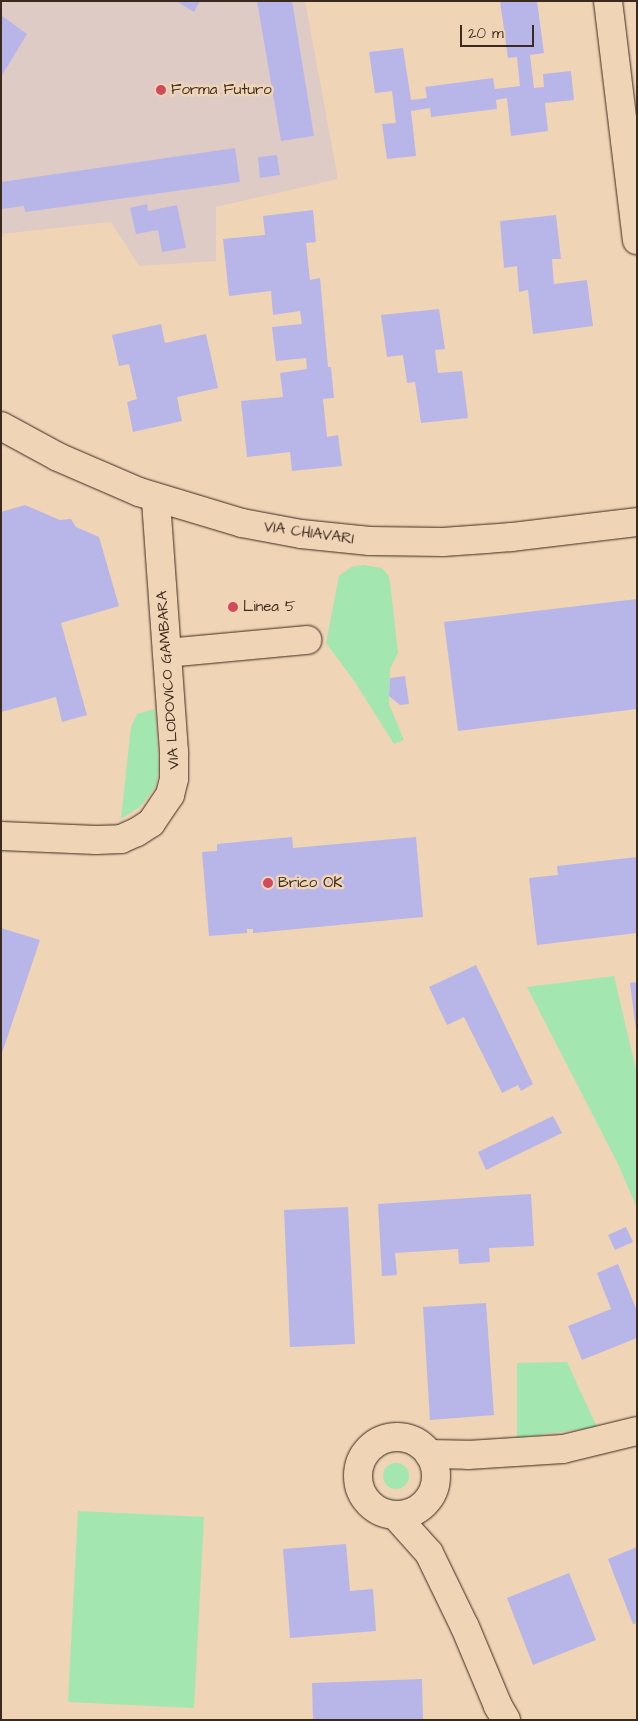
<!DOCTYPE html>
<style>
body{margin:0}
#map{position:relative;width:638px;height:1721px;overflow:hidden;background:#efd4b6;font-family:"Architects Daughter",sans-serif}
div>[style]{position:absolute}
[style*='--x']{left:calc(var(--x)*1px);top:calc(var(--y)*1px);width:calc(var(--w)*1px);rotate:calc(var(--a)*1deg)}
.built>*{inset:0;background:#decbc5}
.green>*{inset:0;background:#a4e6b0}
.round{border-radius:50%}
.building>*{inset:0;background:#b8b6e8}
.roads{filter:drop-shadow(0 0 1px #3b2a1e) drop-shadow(0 0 1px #3b2a1e)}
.minor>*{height:28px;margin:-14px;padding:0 14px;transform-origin:14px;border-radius:14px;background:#efd4b6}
.minor>.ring{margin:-14px;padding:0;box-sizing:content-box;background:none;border:28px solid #efd4b6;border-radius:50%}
.dots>*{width:14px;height:14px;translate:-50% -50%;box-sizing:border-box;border:2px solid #efd4b6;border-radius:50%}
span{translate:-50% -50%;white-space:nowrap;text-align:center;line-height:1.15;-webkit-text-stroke:5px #efd4b6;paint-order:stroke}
.poi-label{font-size:15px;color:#3b2a1e}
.left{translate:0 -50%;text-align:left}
.street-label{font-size:15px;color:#3b2a1e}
.frame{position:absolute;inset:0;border:2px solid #3b2a1e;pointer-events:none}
.scale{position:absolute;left:460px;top:25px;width:74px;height:22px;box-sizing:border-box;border:2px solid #3b2a1e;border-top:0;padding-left:6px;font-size:15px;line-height:18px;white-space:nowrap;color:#3b2a1e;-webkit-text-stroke:4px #efd4b6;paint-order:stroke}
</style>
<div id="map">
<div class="built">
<div style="clip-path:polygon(1px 1px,305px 1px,338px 179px,216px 207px,216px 261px,139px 266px,111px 222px,1px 234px)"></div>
</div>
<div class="green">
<div style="clip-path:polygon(363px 565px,382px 568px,388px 575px,390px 582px,398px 653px,390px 669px,389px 704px,404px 740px,394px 744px,355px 682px,326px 643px,339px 576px,351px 567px)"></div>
<div style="clip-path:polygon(155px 709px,159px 770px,156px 786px,141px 806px,121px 819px,131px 727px,137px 714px)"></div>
<div style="clip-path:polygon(614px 976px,637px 1074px,637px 1208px,618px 1164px,527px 987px)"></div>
<div style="clip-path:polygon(567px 1362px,597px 1427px,517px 1438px,517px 1363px)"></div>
<div class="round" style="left:383px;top:1463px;width:26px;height:26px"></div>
<div style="clip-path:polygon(78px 1511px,204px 1517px,194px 1708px,68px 1702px)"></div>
</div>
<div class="building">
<div style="clip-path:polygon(176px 1px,200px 1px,194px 12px)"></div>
<div style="clip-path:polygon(257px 1px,292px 1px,314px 136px,281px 141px)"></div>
<div style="clip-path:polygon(500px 1px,537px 1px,544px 53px,530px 55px,534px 88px,544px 87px,543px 74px,571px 71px,574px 100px,545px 103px,548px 131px,511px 136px,507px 98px,496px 100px,497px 109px,431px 117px,430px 108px,411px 111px,416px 156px,387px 159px,382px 124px,396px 123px,392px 91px,375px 93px,369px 52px,403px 48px,411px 100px,427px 98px,425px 87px,493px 78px,495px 89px,520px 86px,517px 57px,508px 58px)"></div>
<div style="clip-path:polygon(1px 15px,27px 34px,1px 77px)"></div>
<div style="clip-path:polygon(235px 148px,240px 182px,25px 212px,24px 206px,1px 209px,1px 182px)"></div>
<div style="clip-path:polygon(277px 155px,280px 175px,260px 178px,258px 157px)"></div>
<div style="clip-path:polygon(147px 204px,148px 211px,177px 205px,186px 248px,162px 252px,158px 230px,136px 234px,130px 208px)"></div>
<div style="clip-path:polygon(313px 210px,316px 242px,306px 243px,310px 280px,320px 278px,328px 367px,331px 367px,334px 398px,323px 399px,327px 437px,338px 435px,342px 466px,292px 471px,290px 452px,247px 457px,241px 401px,283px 397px,280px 373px,307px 369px,306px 358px,276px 361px,272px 327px,302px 324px,300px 311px,273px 315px,271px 291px,229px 296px,223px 239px,265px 235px,263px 216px)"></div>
<div style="clip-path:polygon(556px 215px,561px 259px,552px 259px,554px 284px,587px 280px,593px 326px,533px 334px,528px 290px,519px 292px,517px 266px,504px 268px,500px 221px)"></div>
<div style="clip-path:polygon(439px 309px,445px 349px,435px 350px,438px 373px,462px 371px,468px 418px,421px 423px,415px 382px,407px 383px,403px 355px,387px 357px,381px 315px)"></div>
<div style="clip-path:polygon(161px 324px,165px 343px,206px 334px,218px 388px,177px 397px,182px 421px,133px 432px,127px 402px,137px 399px,129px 364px,119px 366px,112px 335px)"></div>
<div style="clip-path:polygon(25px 505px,60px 520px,71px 519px,76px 527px,99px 537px,119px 606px,61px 623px,87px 715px,62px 722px,56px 697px,1px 712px,1px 512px)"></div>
<div style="clip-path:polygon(637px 599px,637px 709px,458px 731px,444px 622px)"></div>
<div style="clip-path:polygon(405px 676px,409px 704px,400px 705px,389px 696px,390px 678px)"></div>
<div style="clip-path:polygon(292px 837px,293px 848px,416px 837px,423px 917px,253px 933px,253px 929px,247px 929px,247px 933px,209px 936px,202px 852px,217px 851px,217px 844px)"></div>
<div style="clip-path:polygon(637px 857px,637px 933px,537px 945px,529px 878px,558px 875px,557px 866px)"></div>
<div style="clip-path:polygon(1px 928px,40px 940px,2px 1053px,1px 1053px)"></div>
<div style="clip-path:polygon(476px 965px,533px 1084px,521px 1091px,518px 1085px,502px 1093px,464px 1017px,447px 1025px,429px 987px)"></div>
<div style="clip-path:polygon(637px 982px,637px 1030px,636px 1030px,630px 983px)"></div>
<div style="clip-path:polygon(553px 1116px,562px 1133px,486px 1170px,478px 1152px)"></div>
<div style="clip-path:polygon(531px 1194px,534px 1246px,489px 1248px,490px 1262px,459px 1264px,458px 1249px,395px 1253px,397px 1275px,382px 1276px,378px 1204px)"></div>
<div style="clip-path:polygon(348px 1207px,355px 1344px,290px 1347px,284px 1210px)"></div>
<div style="clip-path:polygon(626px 1227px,633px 1242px,615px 1250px,608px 1235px)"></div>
<div style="clip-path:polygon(618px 1264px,637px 1311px,637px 1338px,582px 1360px,568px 1326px,611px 1309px,597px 1273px)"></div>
<div style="clip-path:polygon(486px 1303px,494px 1415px,430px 1420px,423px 1307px)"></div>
<div style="clip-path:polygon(346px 1544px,350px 1591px,373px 1589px,376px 1631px,290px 1638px,283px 1549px)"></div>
<div style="clip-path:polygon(637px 1547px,637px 1623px,633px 1624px,608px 1559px)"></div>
<div style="clip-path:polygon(569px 1573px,596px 1640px,533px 1665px,507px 1598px)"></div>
<div style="clip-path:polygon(422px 1679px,423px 1720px,313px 1720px,312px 1683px)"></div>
</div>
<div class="roads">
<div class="minor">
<div style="--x:608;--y:1;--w:241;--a:83.1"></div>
<div style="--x:1;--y:426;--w:65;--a:28.5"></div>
<div style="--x:58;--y:457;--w:88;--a:23.4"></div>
<div style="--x:139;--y:492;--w:108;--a:16.8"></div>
<div style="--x:242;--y:523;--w:60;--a:10.6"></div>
<div style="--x:301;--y:534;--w:69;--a:5.8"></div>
<div style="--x:370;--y:541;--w:73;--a:0.8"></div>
<div style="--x:443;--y:542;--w:69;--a:-4.1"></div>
<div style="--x:512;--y:537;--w:126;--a:-6.8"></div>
<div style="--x:167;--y:653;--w:141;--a:-5.3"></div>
<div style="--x:1;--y:836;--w:95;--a:2.4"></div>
<div style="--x:96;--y:840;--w:25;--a:-2"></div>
<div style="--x:121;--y:839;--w:17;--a:-24"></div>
<div style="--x:137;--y:832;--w:17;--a:-33"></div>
<div style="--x:151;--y:823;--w:34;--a:-56"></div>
<div style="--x:170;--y:795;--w:16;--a:-76"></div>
<div style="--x:174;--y:779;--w:27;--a:-90"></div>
<div style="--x:174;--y:752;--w:255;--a:-94.1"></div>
<div class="ring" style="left:358px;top:1437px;width:50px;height:50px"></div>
<div style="--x:429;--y:1454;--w:39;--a:1"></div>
<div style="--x:468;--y:1455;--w:95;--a:-3.6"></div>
<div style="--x:563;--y:1449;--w:76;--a:-13.7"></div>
<div style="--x:395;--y:1515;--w:51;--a:48.2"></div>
<div style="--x:429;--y:1553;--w:82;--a:64.1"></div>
<div style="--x:465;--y:1627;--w:86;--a:67.3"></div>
<div style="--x:498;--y:1706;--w:16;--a:60"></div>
</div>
</div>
<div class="dots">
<div style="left:161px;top:90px;background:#d1495b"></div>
<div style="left:233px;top:607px;background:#d1495b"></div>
<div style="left:268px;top:883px;background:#d1495b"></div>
</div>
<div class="poi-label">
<span class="left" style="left:171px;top:90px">Forma Futuro</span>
<span class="left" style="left:243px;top:607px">Linea 5</span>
<span class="left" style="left:278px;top:883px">Brico OK</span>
</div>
<div class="street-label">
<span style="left:309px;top:533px;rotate:8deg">VIA CHIAVARI</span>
<span style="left:168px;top:680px;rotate:-94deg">VIA LODOVICO GAMBARA</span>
</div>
<div class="frame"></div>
<div class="scale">20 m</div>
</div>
